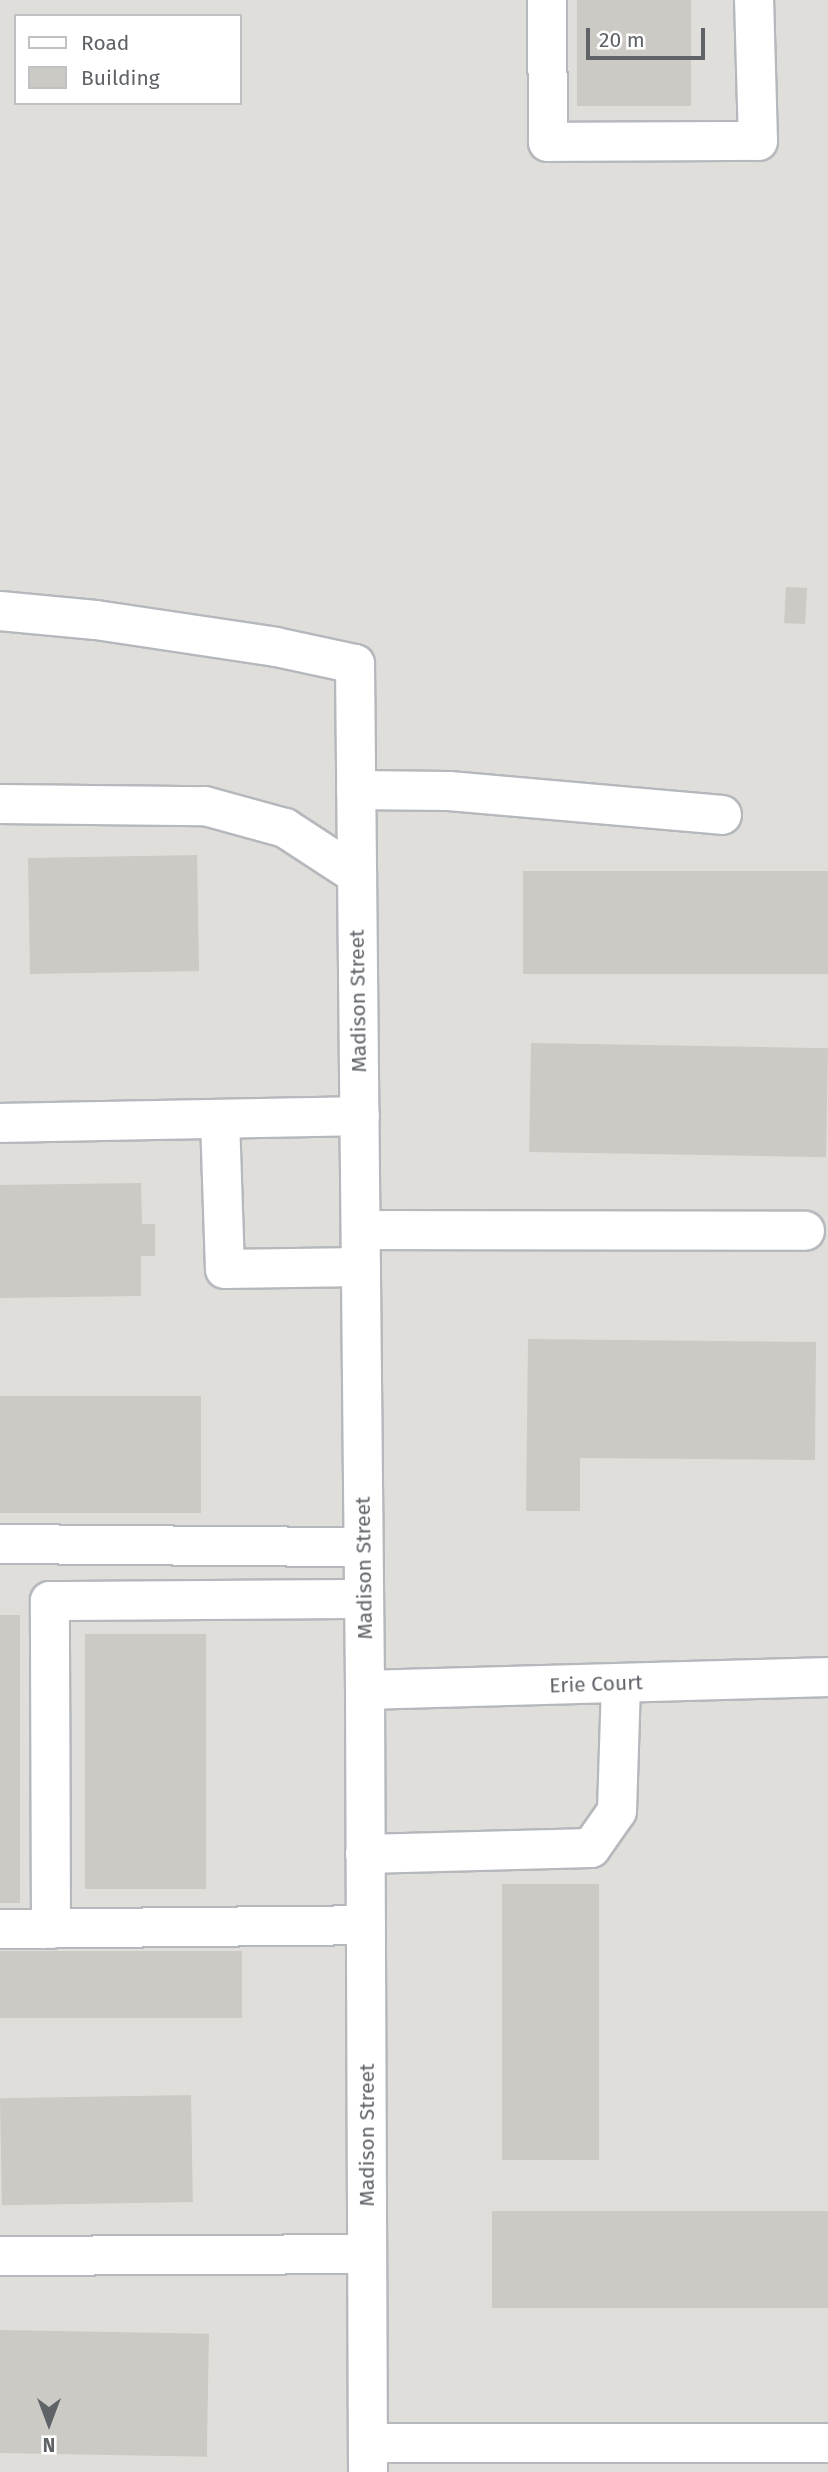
<!DOCTYPE html>
<style>
body{margin:0}
#map{position:relative;width:828px;height:2472px;overflow:hidden;background:#f1efe8;font-family:"Fira Sans",sans-serif}
div>[style]{position:absolute}
[style*='--x']{left:calc(var(--x)*1px);top:calc(var(--y)*1px);width:calc(var(--w)*1px);rotate:calc(var(--a)*1deg)}
.industrial>*{inset:0;background:#e0deda}
.building>*{inset:0;background:#cccac5;transform-origin:0 0}
.roads{filter:drop-shadow(2px 0 #b5b8bc) drop-shadow(-2px 0 #b5b8bc) drop-shadow(0 2px #b5b8bc) drop-shadow(0 -2px #b5b8bc)}
.minor>*{height:38px;margin:-19px;padding:0 19px;transform-origin:19px;border-radius:19px;background:#fff}
span{translate:-50% -50%;white-space:nowrap;text-align:center;line-height:1.15;-webkit-text-stroke:5px #fff;paint-order:stroke}
.street-label{font-size:21px;color:#5f6368}
.legend{position:absolute;left:14px;top:14px;width:228px;height:91px;box-sizing:border-box;background:#fff;border:2px solid #bfc1c3;margin:0;padding:9px 12px;list-style:none;font-size:21px;color:#5f6368}
.legend li{display:flex;align-items:center;gap:14px;height:35px}
.legend b{width:35px;border:2px solid #bfc1c3}
.north{position:absolute;left:14px;top:2388px;width:70px;height:70px;-webkit-text-stroke:5px #fff;paint-order:stroke;rotate:180deg;font-size:19px;font-weight:700;line-height:28px;text-align:center;color:#5f6368}
.north::after{content:'';display:block;margin:auto;width:24px;height:32px;background:#5f6368;clip-path:polygon(50% 0,100% 100%,50% 72%,0 100%)}
.scale{position:absolute;left:586px;top:28px;width:119px;height:32px;box-sizing:border-box;border:4px solid #5f6368;border-top:0;padding-left:9px;font-size:21px;line-height:24px;white-space:nowrap;color:#5f6368;-webkit-text-stroke:5px #fff;paint-order:stroke}
</style>
<div id="map">
<div class="industrial">
<i style="clip-path:polygon(evenodd,0 0,828px 0,828px 2472px,0 2472px,0 0,16px 16px,240px 16px,240px 103px,16px 103px,16px 16px)"></i>
</div>
<div class="building">
<i style="left:577px;top:0;width:114px;height:106px"></i>
<i style="left:786px;top:587px;width:21px;height:36px;rotate:3deg"></i>
<i style="left:197px;top:855px;width:116px;height:169px;rotate:89deg"></i>
<i style="left:523px;top:871px;width:305px;height:103px"></i>
<i style="left:531px;top:1043px;width:297px;height:109px;rotate:1deg"></i>
<i style="clip-path:polygon(141px 1183px,142px 1224px,155px 1224px,155px 1256px,141px 1256px,141px 1296px,0 1298px,0 1185px)"></i>
<i style="clip-path:polygon(528px 1339px,816px 1342px,815px 1460px,580px 1458px,580px 1511px,526px 1511px)"></i>
<i style="left:0;top:1396px;width:201px;height:117px"></i>
<i style="left:0;top:1615px;width:20px;height:288px"></i>
<i style="left:206px;top:1634px;width:255px;height:121px;rotate:90deg"></i>
<i style="left:599px;top:1884px;width:276px;height:97px;rotate:90deg"></i>
<i style="left:0;top:1951px;width:242px;height:67px"></i>
<i style="left:191px;top:2095px;width:107px;height:191px;rotate:89deg"></i>
<i style="left:492px;top:2211px;width:336px;height:97px"></i>
<i style="left:0;top:2330px;width:209px;height:123px;rotate:1deg"></i>
</div>
<div class="roads">
<div class="minor">
<i style="--x:547;--y:0;--w:142;--a:89.6"></i>
<i style="--x:548;--y:142;--w:210;--a:-0.3"></i>
<i style="--x:758;--y:141;--w:141;--a:-91.6"></i>
<i style="--x:0;--y:611;--w:96;--a:5.4"></i>
<i style="--x:96;--y:620;--w:182;--a:8.5"></i>
<i style="--x:276;--y:647;--w:81;--a:12.1"></i>
<i style="--x:355;--y:664;--w:1026;--a:89.44"></i>
<i style="--x:365;--y:1690;--w:782;--a:89.78"></i>
<i style="--x:356;--y:790;--w:93;--a:0.6"></i>
<i style="--x:449;--y:791;--w:274;--a:5"></i>
<i style="--x:0;--y:804;--w:205;--a:0.6"></i>
<i style="--x:205;--y:806;--w:83;--a:15.4"></i>
<i style="--x:285;--y:828;--w:86;--a:33.1"></i>
<i style="--x:220;--y:1119;--w:150;--a:88.1"></i>
<i style="--x:225;--y:1269;--w:136;--a:-0.8"></i>
<i style="--x:0;--y:1123;--w:360;--a:-1.1"></i>
<i style="--x:361;--y:1230;--w:444;--a:0.1"></i>
<i style="--x:0;--y:1544;--w:363;--a:0.5"></i>
<i style="--x:365;--y:1690;--w:463;--a:-1.6"></i>
<i style="--x:365;--y:1854;--w:226;--a:-1.5"></i>
<i style="--x:591;--y:1848;--w:45;--a:-54.9"></i>
<i style="--x:617;--y:1811;--w:128;--a:-88.2"></i>
<i style="--x:0;--y:1929;--w:366;--a:-0.6"></i>
<i style="--x:51;--y:1929;--w:328;--a:-90.2"></i>
<i style="--x:50;--y:1601;--w:314;--a:-0.4"></i>
<i style="--x:0;--y:2256;--w:367;--a:-0.3"></i>
<i style="--x:368;--y:2443;--w:460;--a:0"></i>
</div>
</div>
<div class="street-label">
<span style="left:358px;top:1001px;rotate:-91deg">Madison Street</span>
<span style="left:364px;top:1568px;rotate:-91deg">Madison Street</span>
<span style="left:596px;top:1684px;rotate:-2deg">Erie Court</span>
<span style="left:367px;top:2135px;rotate:-90deg">Madison Street</span>
</div>
<ul class="legend">
<li><b style="height:9px;background:#fff"></b>Road</li>
<li><b style="height:19px;background:#cccac5"></b>Building</li>
</ul>
<div class="north">N</div>
<div class="scale">20 m</div>
</div>
